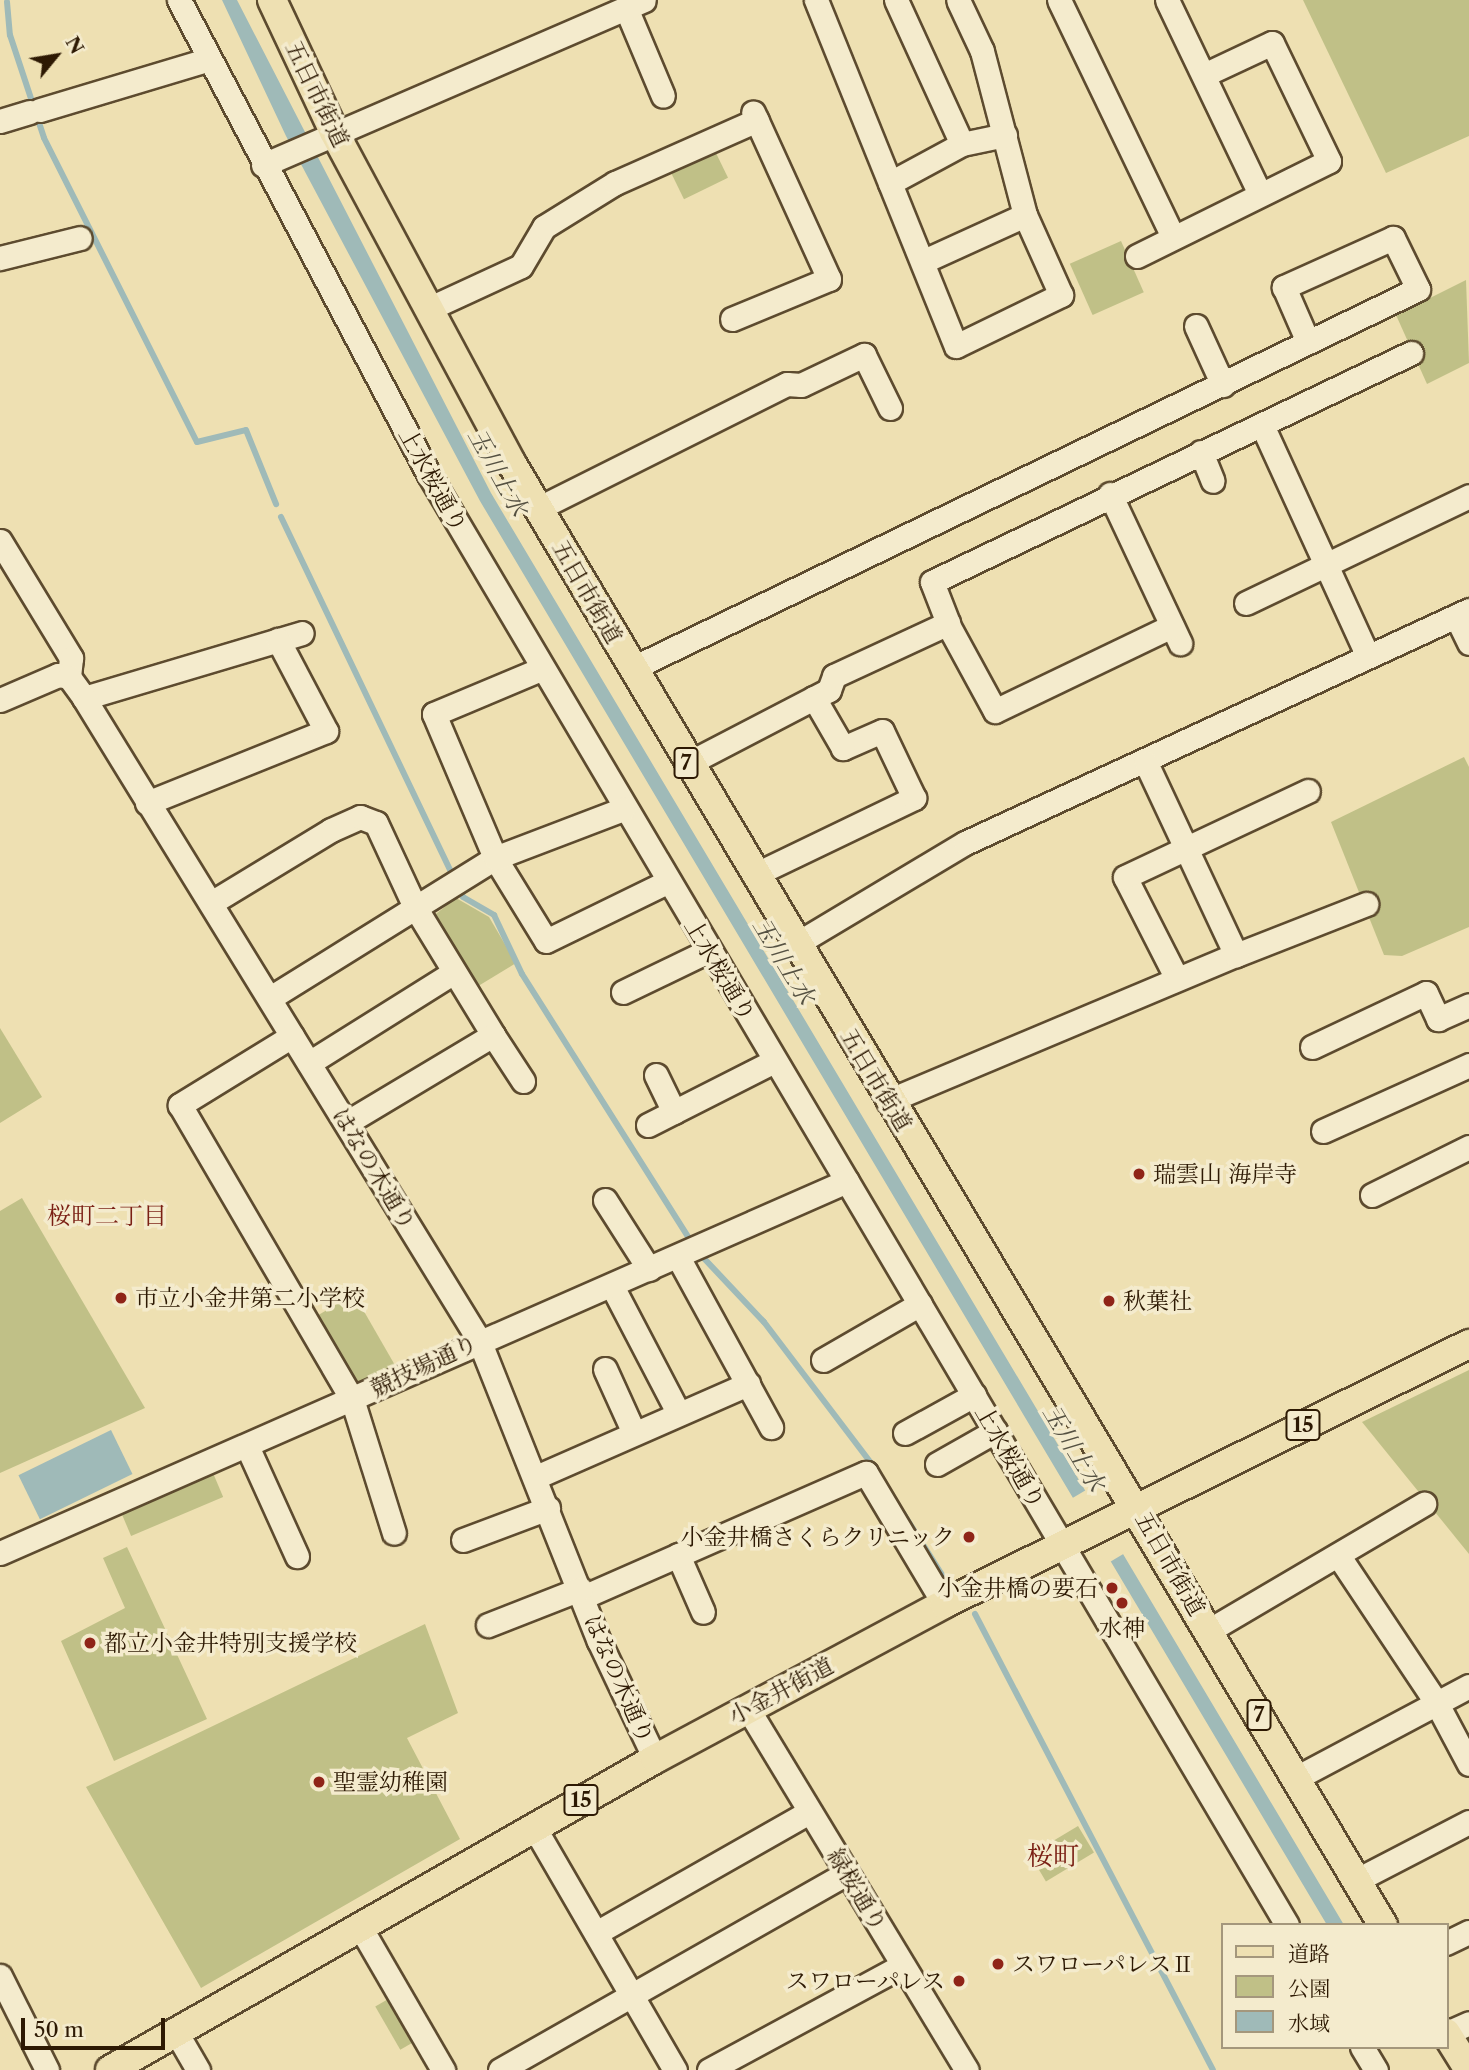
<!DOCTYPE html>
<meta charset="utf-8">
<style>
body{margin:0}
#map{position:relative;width:1469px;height:2070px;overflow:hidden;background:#eee0b2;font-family:"Libre Caslon Text","Noto Serif JP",serif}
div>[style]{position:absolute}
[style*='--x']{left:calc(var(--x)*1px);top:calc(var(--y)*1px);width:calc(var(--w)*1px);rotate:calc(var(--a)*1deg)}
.green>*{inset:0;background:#c0c087;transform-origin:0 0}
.water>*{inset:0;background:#9fbab8;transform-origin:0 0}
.pier>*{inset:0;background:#eee0b2;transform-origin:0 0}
.stream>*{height:6px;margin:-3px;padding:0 3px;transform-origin:3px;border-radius:3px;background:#9fbab8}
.roads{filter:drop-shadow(2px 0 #5d4b2f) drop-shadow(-2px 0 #5d4b2f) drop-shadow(0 2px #5d4b2f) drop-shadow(0 -2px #5d4b2f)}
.minor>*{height:23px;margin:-11.5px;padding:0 11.5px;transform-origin:11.5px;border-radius:11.5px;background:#f4ebcd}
.major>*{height:28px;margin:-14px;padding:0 14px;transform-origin:14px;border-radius:14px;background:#eee0b2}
.dots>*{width:19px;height:19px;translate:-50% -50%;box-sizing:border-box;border:4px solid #f4ebcd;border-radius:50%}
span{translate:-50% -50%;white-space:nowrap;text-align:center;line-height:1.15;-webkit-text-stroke:7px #f4ebcd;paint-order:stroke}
.shield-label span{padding:2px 5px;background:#f4ebcd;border:2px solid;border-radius:5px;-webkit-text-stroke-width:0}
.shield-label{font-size:21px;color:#2d1903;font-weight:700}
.street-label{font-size:23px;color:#2d1903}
.poi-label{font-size:23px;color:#2d1903}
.left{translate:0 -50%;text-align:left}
.right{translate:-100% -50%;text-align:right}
.water-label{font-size:24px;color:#555142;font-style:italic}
.neighbourhood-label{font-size:24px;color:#7a1f14}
.quarter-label{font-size:26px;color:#7a1f14}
.legend{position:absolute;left:1221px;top:1923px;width:228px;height:126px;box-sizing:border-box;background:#f4ebcd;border:2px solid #a4977c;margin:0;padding:9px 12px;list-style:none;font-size:21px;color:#2d1903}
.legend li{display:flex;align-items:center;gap:14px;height:35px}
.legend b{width:35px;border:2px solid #a4977c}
.north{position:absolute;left:21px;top:21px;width:70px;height:70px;-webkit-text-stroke:5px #f4ebcd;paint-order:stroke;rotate:60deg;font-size:19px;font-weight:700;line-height:28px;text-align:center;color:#2d1903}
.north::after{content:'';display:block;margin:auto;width:24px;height:32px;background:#2d1903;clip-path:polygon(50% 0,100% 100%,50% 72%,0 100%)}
.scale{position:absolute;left:21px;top:2018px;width:144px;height:32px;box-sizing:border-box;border:4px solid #2d1903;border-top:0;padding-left:9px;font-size:21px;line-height:24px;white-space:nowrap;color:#2d1903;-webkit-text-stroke:5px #f4ebcd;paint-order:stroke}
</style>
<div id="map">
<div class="green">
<i style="clip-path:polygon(1303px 0,1469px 0,1469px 136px,1386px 173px)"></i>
<i style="left:714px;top:149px;width:32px;height:49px;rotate:64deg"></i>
<i style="left:1121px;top:241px;width:56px;height:56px;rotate:66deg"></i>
<i style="clip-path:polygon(1466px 280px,1469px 363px,1427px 384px,1396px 315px)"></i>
<i style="clip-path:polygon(1464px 757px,1469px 767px,1469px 927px,1402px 956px,1384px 955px,1331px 822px)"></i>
<i style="clip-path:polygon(456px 898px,489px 917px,516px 963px,475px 988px,432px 917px)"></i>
<i style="clip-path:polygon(0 1028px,42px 1097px,0 1123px)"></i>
<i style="clip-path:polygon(22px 1198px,145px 1408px,0 1473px,0 1211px)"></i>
<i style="clip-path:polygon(354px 1294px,396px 1367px,362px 1385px,352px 1382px,315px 1317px)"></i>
<i style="clip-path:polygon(1469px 1370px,1469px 1554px,1362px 1422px)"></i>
<i style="left:213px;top:1473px;width:26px;height:100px;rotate:67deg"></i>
<i style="clip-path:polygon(127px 1547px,207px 1719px,114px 1761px,61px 1641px,125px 1608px,103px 1558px)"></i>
<i style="clip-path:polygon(425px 1624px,458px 1713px,407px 1738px,460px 1839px,201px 1988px,86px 1787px)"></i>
<i style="left:1078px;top:1826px;width:31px;height:56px;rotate:59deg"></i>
<i style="left:390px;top:1998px;width:50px;height:17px;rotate:60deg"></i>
</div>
<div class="water">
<i style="clip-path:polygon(222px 0,237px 0,491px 493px,1344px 1925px,1327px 1925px,480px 501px,286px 136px)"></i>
<i style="left:111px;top:1430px;width:49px;height:103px;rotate:64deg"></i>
</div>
<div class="pier">
<i style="left:1086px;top:1490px;width:74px;height:21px;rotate:59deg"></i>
</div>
<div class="stream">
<i style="--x:7;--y:2;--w:33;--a:85"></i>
<i style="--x:10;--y:35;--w:108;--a:71.7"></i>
<i style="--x:44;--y:138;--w:340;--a:63.3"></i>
<i style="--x:197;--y:442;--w:50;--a:-13.8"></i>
<i style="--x:246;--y:430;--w:80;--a:67.9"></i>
<i style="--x:281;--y:517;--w:421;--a:64.4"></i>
<i style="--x:463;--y:897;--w:36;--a:30"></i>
<i style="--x:494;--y:915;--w:65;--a:64.6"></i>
<i style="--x:522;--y:974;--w:318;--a:57.7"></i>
<i style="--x:698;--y:1252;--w:96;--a:46.7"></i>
<i style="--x:764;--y:1322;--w:187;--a:52.8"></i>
<i style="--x:903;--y:1513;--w:77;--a:57.8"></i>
<i style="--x:975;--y:1614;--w:514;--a:62.44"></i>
</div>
<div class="roads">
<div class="minor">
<i style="--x:179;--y:0;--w:535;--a:62.24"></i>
<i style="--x:428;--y:473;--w:1687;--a:59.39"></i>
<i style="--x:816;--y:0;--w:373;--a:68"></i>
<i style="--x:956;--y:346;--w:117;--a:-25.9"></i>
<i style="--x:1061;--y:295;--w:88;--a:-114.2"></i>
<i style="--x:1025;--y:215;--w:170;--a:-104.7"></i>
<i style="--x:982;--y:51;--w:56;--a:-115.2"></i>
<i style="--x:896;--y:0;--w:158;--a:65.4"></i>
<i style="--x:1059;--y:0;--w:263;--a:64.3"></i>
<i style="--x:1167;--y:0;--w:215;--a:64.4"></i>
<i style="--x:626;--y:8;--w:95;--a:67.2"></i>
<i style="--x:40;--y:110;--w:174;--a:-16.7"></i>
<i style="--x:0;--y:121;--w:31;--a:-17"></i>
<i style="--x:263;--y:165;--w:415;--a:-23.4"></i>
<i style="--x:890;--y:183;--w:82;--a:-28.4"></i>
<i style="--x:962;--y:144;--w:44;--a:-11.8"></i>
<i style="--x:1137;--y:256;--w:214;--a:-26.3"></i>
<i style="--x:1329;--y:161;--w:131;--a:-115.8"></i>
<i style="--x:1272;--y:43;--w:75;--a:154.8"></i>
<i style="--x:0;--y:258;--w:82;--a:-14"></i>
<i style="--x:924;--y:261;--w:111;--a:-24.5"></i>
<i style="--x:428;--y:309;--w:102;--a:-24.8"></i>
<i style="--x:521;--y:266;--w:45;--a:-59.5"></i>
<i style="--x:544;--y:227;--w:84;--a:-31.8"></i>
<i style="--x:615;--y:183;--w:155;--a:-23.9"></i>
<i style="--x:732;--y:319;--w:105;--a:-22.4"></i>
<i style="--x:829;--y:279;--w:183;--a:-114.5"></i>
<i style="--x:1196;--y:326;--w:65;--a:65.4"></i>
<i style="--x:1262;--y:425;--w:254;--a:65.4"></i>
<i style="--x:1201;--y:452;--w:31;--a:68"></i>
<i style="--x:1110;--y:494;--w:165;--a:64.8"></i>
<i style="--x:539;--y:508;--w:277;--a:-26.6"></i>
<i style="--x:787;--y:384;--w:14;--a:4"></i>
<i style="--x:801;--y:385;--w:70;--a:-25.5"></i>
<i style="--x:864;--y:355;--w:59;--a:63.9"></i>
<i style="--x:0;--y:541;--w:137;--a:58.7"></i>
<i style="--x:71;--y:658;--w:19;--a:96"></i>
<i style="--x:1246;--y:603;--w:247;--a:-25.6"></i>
<i style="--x:1456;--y:616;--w:30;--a:64"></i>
<i style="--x:947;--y:623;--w:100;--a:61.4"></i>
<i style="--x:995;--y:711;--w:196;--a:-25.7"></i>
<i style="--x:541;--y:669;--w:116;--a:157.2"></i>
<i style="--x:434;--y:714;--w:156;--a:67"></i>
<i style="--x:495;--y:858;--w:97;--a:58.4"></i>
<i style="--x:546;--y:941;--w:135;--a:-26"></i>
<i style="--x:631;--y:669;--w:874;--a:-25.77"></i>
<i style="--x:1418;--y:289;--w:57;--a:-116.1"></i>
<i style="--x:1393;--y:238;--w:120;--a:155.8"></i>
<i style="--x:1284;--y:287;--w:60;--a:66.4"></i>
<i style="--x:84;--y:698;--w:227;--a:-16.6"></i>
<i style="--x:0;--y:700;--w:63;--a:-23.3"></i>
<i style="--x:58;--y:675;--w:11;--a:10"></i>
<i style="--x:69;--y:677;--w:26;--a:54"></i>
<i style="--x:84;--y:698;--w:754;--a:58.4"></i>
<i style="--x:479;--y:1340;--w:324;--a:68.3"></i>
<i style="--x:599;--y:1641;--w:131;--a:64.6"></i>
<i style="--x:687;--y:764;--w:160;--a:-27.5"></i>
<i style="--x:829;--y:690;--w:15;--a:-70"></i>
<i style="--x:834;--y:676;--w:126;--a:-24.9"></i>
<i style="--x:948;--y:623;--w:44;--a:-111.3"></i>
<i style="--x:932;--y:582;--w:531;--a:-25.55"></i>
<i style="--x:147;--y:803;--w:193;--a:-21.9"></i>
<i style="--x:326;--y:731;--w:103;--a:-117.8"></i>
<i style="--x:754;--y:875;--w:178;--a:-25.7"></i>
<i style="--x:914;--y:798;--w:74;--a:-115.5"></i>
<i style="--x:882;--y:731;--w:43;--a:156.4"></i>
<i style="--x:843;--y:748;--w:58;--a:-120.1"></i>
<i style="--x:211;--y:903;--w:140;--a:-31.3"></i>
<i style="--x:331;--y:830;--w:32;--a:-24"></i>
<i style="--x:360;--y:817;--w:17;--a:21"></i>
<i style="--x:376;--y:823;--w:93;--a:65.1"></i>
<i style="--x:415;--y:907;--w:150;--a:58.6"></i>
<i style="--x:493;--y:1035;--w:171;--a:149.1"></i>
<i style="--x:796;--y:944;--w:197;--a:-30.9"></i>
<i style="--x:965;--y:843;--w:555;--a:-24.81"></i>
<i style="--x:1236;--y:955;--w:140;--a:-21.4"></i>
<i style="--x:1176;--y:977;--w:112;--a:-117"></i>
<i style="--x:1125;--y:877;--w:202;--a:-25.2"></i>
<i style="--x:623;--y:992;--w:94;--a:-25.8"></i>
<i style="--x:270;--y:998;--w:265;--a:-31.9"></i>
<i style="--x:495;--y:858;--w:137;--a:-20.9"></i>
<i style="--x:493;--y:1035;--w:55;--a:56.9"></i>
<i style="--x:292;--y:1036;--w:132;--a:148.4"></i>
<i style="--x:180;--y:1105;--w:341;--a:59.7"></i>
<i style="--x:352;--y:1399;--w:140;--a:72.6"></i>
<i style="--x:1312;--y:1047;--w:126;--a:-25.3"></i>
<i style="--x:1426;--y:993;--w:29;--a:65"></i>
<i style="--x:1438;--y:1019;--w:34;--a:-24"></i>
<i style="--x:309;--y:1063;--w:171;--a:-32.1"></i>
<i style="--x:656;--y:1075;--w:41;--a:64.1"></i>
<i style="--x:888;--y:1101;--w:377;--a:-22.8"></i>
<i style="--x:1236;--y:955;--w:212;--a:-115.1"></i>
<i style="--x:648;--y:1125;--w:141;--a:-26.9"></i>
<i style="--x:1323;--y:1131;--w:160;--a:-24.3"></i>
<i style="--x:1372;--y:1195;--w:108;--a:-26.3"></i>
<i style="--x:605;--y:1200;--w:82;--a:57.5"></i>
<i style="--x:678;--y:1257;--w:194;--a:61.3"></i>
<i style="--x:612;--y:1286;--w:144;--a:62.4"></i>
<i style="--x:823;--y:1360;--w:112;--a:-30"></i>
<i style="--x:605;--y:1369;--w:70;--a:65.6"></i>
<i style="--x:905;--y:1433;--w:79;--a:-28.8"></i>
<i style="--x:247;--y:1446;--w:121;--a:65.6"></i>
<i style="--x:937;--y:1464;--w:67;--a:-29.6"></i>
<i style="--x:536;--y:1477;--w:232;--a:-23.7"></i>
<i style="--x:463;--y:1540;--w:91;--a:-20.6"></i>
<i style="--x:0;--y:1553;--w:925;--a:-23.71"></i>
<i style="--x:678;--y:1555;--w:62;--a:66.3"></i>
<i style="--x:1338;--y:1555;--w:177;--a:56.3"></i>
<i style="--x:1436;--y:1702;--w:70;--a:62"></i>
<i style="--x:583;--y:1597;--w:309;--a:-23.7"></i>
<i style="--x:866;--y:1473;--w:152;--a:59.2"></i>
<i style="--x:488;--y:1625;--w:99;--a:-21.4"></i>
<i style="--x:1208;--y:1631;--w:251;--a:-30.5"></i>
<i style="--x:748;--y:1709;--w:422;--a:58.8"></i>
<i style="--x:1296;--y:1778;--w:196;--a:-28"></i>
<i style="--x:534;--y:1827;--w:281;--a:59.9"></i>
<i style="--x:1357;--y:1880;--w:126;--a:-27.4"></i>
<i style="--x:359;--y:1925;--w:168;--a:59.9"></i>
<i style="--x:596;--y:1933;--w:245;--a:-29.6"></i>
<i style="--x:1446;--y:1943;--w:25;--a:-26"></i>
<i style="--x:0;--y:1976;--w:105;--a:63.4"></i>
<i style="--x:176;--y:2032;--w:44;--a:59.9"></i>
<i style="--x:1447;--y:2033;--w:24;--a:-24"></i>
<i style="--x:1362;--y:2047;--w:27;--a:59"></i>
<i style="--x:500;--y:2070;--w:399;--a:-29.6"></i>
<i style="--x:709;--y:2070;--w:218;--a:-28.4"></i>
</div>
<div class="major">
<i style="--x:272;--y:0;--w:146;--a:64.8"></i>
<i style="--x:334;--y:132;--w:377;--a:61.8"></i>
<i style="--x:512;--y:464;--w:1701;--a:59.2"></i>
<i style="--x:1446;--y:2033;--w:44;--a:58.1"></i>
<i style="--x:110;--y:2070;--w:627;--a:-29.71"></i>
<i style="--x:655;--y:1759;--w:328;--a:-28.2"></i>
<i style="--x:944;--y:1604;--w:586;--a:-26.35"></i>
</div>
</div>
<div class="dots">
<i style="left:1139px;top:1174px;background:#8f2418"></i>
<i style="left:121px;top:1298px;background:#8f2418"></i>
<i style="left:1109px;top:1301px;background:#8f2418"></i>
<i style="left:969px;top:1537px;background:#8f2418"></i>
<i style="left:1112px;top:1588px;background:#8f2418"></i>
<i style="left:1122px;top:1603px;background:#8f2418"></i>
<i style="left:90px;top:1643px;background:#8f2418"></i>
<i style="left:319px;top:1782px;background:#8f2418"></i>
<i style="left:998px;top:1964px;background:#8f2418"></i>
<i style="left:959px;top:1981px;background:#8f2418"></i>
</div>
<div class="shield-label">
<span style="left:686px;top:763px">7</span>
<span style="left:1303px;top:1425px">15</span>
<span style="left:1259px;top:1715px">7</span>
<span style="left:581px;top:1800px">15</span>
</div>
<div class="street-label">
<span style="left:317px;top:94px;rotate:64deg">五日市街道</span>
<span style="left:433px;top:480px;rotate:61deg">上水桜通り</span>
<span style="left:587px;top:592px;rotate:60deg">五日市街道</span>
<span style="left:720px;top:970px;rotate:59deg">上水桜通り</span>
<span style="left:876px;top:1080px;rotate:59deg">五日市街道</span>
<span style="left:374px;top:1169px;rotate:59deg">はなの木通り</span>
<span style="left:424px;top:1366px;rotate:-25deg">競技場通り</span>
<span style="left:1010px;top:1457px;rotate:60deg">上水桜通り</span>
<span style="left:1170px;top:1564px;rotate:60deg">五日市街道</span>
<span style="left:619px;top:1679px;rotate:66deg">はなの木通り</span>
<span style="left:781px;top:1691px;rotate:-28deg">小金井街道</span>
<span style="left:857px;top:1890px;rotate:59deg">緑桜通り</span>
</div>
<div class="poi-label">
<span class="left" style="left:1153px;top:1174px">瑞雲山 海岸寺</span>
<span class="left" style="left:135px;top:1298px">市立小金井第二小学校</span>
<span class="left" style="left:1123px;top:1301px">秋葉社</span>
<span class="right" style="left:955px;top:1537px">小金井橋さくらクリニック</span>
<span class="right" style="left:1098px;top:1588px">小金井橋の要石</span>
<span style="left:1122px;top:1628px">水神</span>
<span class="left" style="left:104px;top:1643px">都立小金井特別支援学校</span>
<span class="left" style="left:333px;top:1782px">聖霊幼稚園</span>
<span class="left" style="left:1012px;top:1964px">スワローパレスⅡ</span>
<span class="right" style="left:945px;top:1981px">スワローパレス</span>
</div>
<div class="water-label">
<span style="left:498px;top:472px;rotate:61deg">玉川上水</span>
<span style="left:784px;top:961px;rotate:59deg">玉川上水</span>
<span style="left:1074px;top:1448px;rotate:59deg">玉川上水</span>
</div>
<div class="neighbourhood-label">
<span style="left:107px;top:1216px">桜町二丁目</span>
</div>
<div class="quarter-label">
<span style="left:1053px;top:1857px">桜町</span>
</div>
<ul class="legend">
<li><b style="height:9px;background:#eee0b2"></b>道路</li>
<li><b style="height:19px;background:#c0c087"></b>公園</li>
<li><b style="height:19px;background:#9fbab8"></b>水域</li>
</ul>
<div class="north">N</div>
<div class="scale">50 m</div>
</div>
